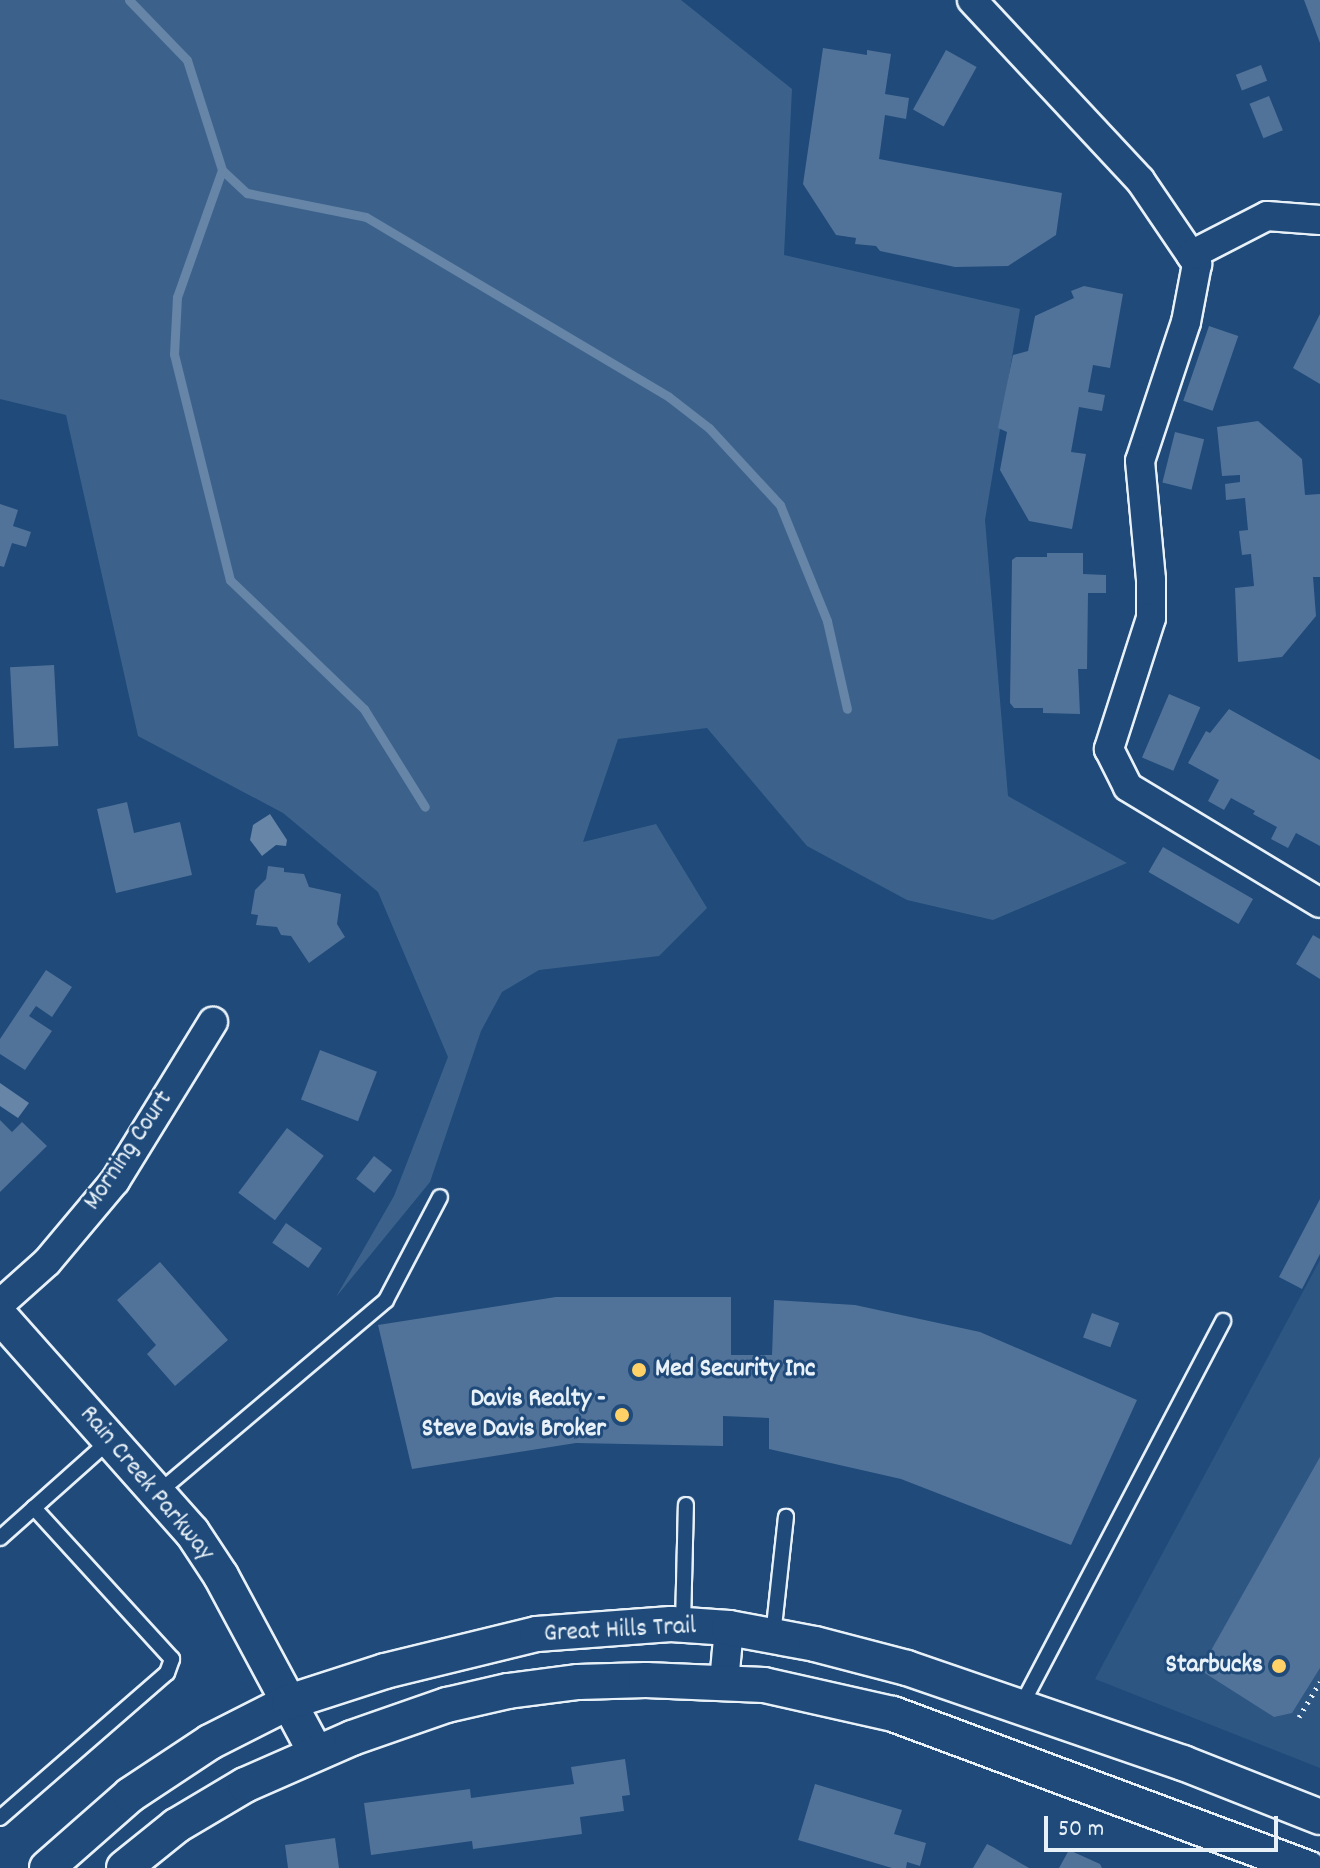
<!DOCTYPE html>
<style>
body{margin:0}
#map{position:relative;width:1320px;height:1868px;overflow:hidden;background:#1f4a7a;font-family:Dekko,sans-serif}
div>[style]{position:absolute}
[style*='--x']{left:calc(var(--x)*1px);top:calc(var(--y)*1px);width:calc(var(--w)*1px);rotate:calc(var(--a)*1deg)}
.built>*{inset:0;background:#2e5683}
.green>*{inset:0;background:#3c628c}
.water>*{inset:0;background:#6685a7}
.stream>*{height:9px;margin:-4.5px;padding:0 4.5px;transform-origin:4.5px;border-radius:4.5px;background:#6685a7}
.building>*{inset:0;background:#517399;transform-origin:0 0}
.path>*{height:5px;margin-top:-2.5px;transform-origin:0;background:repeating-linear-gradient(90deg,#e8f1f8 0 2px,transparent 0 8px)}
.roads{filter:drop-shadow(2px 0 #e8f1f8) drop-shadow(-2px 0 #e8f1f8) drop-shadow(0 2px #e8f1f8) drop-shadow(0 -2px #e8f1f8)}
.service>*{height:14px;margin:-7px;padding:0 7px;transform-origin:7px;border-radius:7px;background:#1f4a7a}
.minor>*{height:28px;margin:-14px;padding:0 14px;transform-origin:14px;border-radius:14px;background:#1f4a7a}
.tertiary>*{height:34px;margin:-17px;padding:0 17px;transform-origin:17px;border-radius:17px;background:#1f4a7a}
.dots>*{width:22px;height:22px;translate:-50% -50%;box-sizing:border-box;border:4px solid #1f4a7a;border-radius:50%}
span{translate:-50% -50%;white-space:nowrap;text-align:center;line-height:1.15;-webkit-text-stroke:6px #1f4a7a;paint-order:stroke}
.street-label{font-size:26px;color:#e8f1f8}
.poi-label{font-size:26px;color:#e8f1f8;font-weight:700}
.left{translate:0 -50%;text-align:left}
.right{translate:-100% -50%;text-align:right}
.scale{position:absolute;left:1044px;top:1816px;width:234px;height:36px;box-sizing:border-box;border:4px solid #e8f1f8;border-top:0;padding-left:10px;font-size:24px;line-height:28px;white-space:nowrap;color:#e8f1f8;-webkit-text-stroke:6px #1f4a7a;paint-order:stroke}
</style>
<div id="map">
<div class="built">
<i style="clip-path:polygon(1320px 1260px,1320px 1768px,1095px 1679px)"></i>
</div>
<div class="green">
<i style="clip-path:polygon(0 0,681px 0,792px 89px,784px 255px,1020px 309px,985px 520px,1008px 796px,1127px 863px,993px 920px,907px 900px,807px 846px,707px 728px,618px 739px,583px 842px,656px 824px,707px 908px,659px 956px,539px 970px,502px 992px,481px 1031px,430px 1182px,336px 1297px,394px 1196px,448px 1057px,378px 892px,283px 813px,138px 736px,66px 415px,0 399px)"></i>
</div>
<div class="water">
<i style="clip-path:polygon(270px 814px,287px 840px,286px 846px,276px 845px,262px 856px,250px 840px,253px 825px)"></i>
<i style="clip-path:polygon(0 1083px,29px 1103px,18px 1118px,0 1106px)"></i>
</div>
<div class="stream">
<i style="--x:129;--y:0;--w:83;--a:46"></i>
<i style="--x:187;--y:60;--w:115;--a:72.3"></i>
<i style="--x:222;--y:170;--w:34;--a:43"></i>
<i style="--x:247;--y:193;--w:121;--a:11.4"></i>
<i style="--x:366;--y:217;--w:352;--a:30.7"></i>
<i style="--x:669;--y:397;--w:51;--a:37.8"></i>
<i style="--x:709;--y:428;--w:105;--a:47.3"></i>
<i style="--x:780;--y:505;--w:125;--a:67.9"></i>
<i style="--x:827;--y:621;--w:90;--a:77.2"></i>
<i style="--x:222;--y:170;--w:135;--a:109.5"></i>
<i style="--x:177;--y:297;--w:57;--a:93"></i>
<i style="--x:174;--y:354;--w:233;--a:76.1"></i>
<i style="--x:230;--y:580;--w:186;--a:43.9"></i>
<i style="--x:364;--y:709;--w:115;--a:58.1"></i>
</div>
<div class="building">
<i style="clip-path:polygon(1304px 0,1320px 0,1320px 43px)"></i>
<i style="clip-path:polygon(823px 48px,867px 55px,867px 50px,891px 54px,885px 94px,909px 98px,906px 119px,885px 115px,879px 159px,1062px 193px,1056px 235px,1008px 266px,955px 267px,880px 251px,876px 246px,855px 244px,856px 238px,836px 235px,803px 184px)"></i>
<i style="left:946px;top:50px;width:35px;height:68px;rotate:29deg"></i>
<i style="left:1261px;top:65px;width:17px;height:27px;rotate:69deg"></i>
<i style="left:1269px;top:96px;width:37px;height:21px;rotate:68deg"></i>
<i style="clip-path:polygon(1084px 286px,1123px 294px,1110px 368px,1093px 365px,1088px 392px,1105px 395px,1102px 411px,1079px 407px,1071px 452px,1086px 454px,1072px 529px,1029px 521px,1000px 470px,1007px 432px,998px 428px,1013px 355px,1028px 351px,1035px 316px,1074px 298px,1071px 291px)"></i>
<i style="clip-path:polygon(1320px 314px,1320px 384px,1293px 368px)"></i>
<i style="left:1209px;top:326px;width:31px;height:79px;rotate:19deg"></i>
<i style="clip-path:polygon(1258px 421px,1302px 459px,1305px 495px,1320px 494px,1320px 577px,1313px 577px,1316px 616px,1282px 657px,1238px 662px,1235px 588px,1254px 586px,1251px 554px,1242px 555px,1239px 531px,1248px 530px,1245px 498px,1226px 500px,1225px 484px,1240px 482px,1240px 475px,1222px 476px,1217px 427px)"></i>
<i style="left:1175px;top:432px;width:30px;height:52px;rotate:14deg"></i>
<i style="clip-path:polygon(0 504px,18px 510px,13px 526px,31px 532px,26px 547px,12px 543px,4px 567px,0 566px)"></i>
<i style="clip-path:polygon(1047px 553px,1083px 553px,1083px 574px,1106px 575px,1106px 593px,1088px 593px,1087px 669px,1078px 669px,1080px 714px,1043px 713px,1043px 708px,1014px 708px,1010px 703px,1012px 560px,1016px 557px,1047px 557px)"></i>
<i style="left:54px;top:665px;width:81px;height:44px;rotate:87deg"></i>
<i style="left:1169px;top:694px;width:34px;height:69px;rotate:23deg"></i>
<i style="clip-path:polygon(1229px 709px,1320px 760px,1320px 846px,1296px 833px,1288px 848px,1271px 839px,1277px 827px,1253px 814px,1255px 811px,1231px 798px,1224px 810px,1208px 801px,1219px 780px,1188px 763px,1206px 731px,1210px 733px)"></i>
<i style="clip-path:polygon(127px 802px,134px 833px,180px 822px,192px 875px,116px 893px,97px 809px)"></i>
<i style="left:1163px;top:847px;width:104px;height:29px;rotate:30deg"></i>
<i style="clip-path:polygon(268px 866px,284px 868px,284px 872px,304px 874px,309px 887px,341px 894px,337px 924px,345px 937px,309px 963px,291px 936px,281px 935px,277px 927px,256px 925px,258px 915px,251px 914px,255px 890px,266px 879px)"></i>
<i style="clip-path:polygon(1313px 935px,1320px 939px,1320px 979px,1296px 964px)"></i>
<i style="clip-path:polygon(46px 970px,72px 987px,52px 1017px,36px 1006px,29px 1016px,52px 1031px,25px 1070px,0 1054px,0 1039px)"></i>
<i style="left:320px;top:1050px;width:61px;height:53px;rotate:21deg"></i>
<i style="clip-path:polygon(0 1120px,12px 1132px,22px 1122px,47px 1146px,0 1192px)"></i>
<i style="left:287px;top:1128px;width:46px;height:81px;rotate:37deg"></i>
<i style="left:374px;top:1156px;width:23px;height:29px;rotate:38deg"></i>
<i style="clip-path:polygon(1320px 1199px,1320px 1254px,1302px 1289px,1279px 1277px)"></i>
<i style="left:286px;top:1223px;width:44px;height:24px;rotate:35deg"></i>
<i style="clip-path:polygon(160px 1262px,228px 1340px,175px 1386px,147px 1354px,156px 1345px,117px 1300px)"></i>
<i style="clip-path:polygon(556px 1297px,731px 1297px,731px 1355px,772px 1355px,774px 1300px,855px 1305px,980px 1332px,1137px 1400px,1071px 1545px,901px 1479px,769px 1449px,769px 1418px,723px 1416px,723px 1446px,576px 1443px,412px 1469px,378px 1325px)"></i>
<i style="left:1092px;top:1313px;width:29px;height:26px;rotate:20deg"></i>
<i style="clip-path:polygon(1320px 1457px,1320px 1668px,1292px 1713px,1274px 1717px,1200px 1670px)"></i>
<i style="clip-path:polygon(625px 1759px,630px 1795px,622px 1796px,624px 1811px,580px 1817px,582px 1834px,473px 1849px,472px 1841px,371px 1855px,364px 1803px,470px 1789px,471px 1798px,574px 1784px,571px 1767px)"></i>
<i style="clip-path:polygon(815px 1784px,902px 1810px,894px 1834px,926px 1843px,920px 1866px,907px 1862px,906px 1868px,892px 1868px,798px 1840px)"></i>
<i style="clip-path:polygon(335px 1838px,339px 1868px,288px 1868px,285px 1845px)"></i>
<i style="clip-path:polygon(987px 1844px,993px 1847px,1029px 1868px,973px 1868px)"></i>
<i style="clip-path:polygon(1069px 1850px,1100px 1864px,1102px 1868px,1059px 1868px)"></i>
</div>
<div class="path">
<i style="--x:1299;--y:1717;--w:41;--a:-59"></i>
</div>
<div class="roads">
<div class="service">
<i style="--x:159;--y:1492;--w:297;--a:-40.2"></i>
<i style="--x:386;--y:1300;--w:116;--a:-62.3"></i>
<i style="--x:0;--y:1538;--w:149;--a:-41.7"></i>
<i style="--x:683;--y:1624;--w:119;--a:-88.6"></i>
<i style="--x:773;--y:1636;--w:120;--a:-83.8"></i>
<i style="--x:1021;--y:1706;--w:435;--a:-62.3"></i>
<i style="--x:0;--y:1818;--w:221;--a:-41"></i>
<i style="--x:167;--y:1673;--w:15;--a:-70"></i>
<i style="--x:172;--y:1659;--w:205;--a:-132.4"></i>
</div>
<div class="minor">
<i style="--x:972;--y:0;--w:246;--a:47"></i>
<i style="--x:1140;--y:180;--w:102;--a:55.8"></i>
<i style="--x:1197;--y:264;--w:59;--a:100.7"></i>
<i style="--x:1186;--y:322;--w:146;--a:108.3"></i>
<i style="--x:1140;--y:461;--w:120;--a:84.7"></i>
<i style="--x:1151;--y:580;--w:38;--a:90"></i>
<i style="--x:1151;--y:618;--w:138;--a:107.8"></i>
<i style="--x:1109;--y:749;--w:42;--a:63.4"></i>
<i style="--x:1128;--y:787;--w:224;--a:31.1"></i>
<i style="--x:1191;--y:255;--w:85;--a:-27.2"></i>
<i style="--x:1267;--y:216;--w:53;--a:4.3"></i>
<i style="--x:0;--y:1304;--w:63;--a:-41.8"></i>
<i style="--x:47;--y:1262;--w:106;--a:-50"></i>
<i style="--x:115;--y:1181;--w:187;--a:-58.4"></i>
<i style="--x:724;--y:1682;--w:54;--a:-84.7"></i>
</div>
<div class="tertiary">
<i style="--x:0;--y:1316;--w:289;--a:48.4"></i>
<i style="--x:192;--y:1532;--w:53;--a:56.6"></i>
<i style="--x:221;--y:1576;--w:201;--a:61.8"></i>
<i style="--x:47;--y:1868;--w:111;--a:-41.3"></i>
<i style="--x:130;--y:1795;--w:96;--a:-33.5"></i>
<i style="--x:210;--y:1742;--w:89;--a:-26.9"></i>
<i style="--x:289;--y:1702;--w:101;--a:-17.9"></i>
<i style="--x:385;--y:1671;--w:156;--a:-13.7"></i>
<i style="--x:537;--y:1634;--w:134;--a:-4.3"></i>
<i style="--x:671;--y:1624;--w:58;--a:3.9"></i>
<i style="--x:729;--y:1628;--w:87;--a:10.5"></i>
<i style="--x:815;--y:1644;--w:95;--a:14.6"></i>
<i style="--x:907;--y:1668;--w:292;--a:19"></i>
<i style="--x:1183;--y:1763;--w:147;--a:21.5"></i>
<i style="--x:124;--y:1868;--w:67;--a:-38.9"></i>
<i style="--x:176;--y:1826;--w:80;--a:-30.7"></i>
<i style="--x:245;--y:1785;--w:117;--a:-23.7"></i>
<i style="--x:352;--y:1738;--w:101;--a:-19.2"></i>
<i style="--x:447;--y:1705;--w:63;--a:-12.9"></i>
<i style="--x:508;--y:1691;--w:71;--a:-7.3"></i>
<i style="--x:578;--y:1682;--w:68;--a:-1.7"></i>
<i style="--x:646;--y:1680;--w:118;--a:2.4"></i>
<i style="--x:764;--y:1685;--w:132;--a:12.7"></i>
<i style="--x:893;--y:1714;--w:443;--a:20.4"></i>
</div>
</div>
<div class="dots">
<i style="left:639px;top:1370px;background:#ffd166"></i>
<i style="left:622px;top:1415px;background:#ffd166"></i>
<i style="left:1279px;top:1666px;background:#ffd166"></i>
</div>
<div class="street-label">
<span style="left:129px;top:1151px;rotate:-56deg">Morning Court</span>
<span style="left:146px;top:1484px;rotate:50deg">Rain Creek Parkway</span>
<span style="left:620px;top:1631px;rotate:-3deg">Great Hills Trail</span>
</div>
<div class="poi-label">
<span class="left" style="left:655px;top:1370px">Med Security Inc</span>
<span class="right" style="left:606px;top:1415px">Davis Realty -<br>Steve Davis Broker</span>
<span class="right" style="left:1263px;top:1666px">Starbucks</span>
</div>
<div class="scale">50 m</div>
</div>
